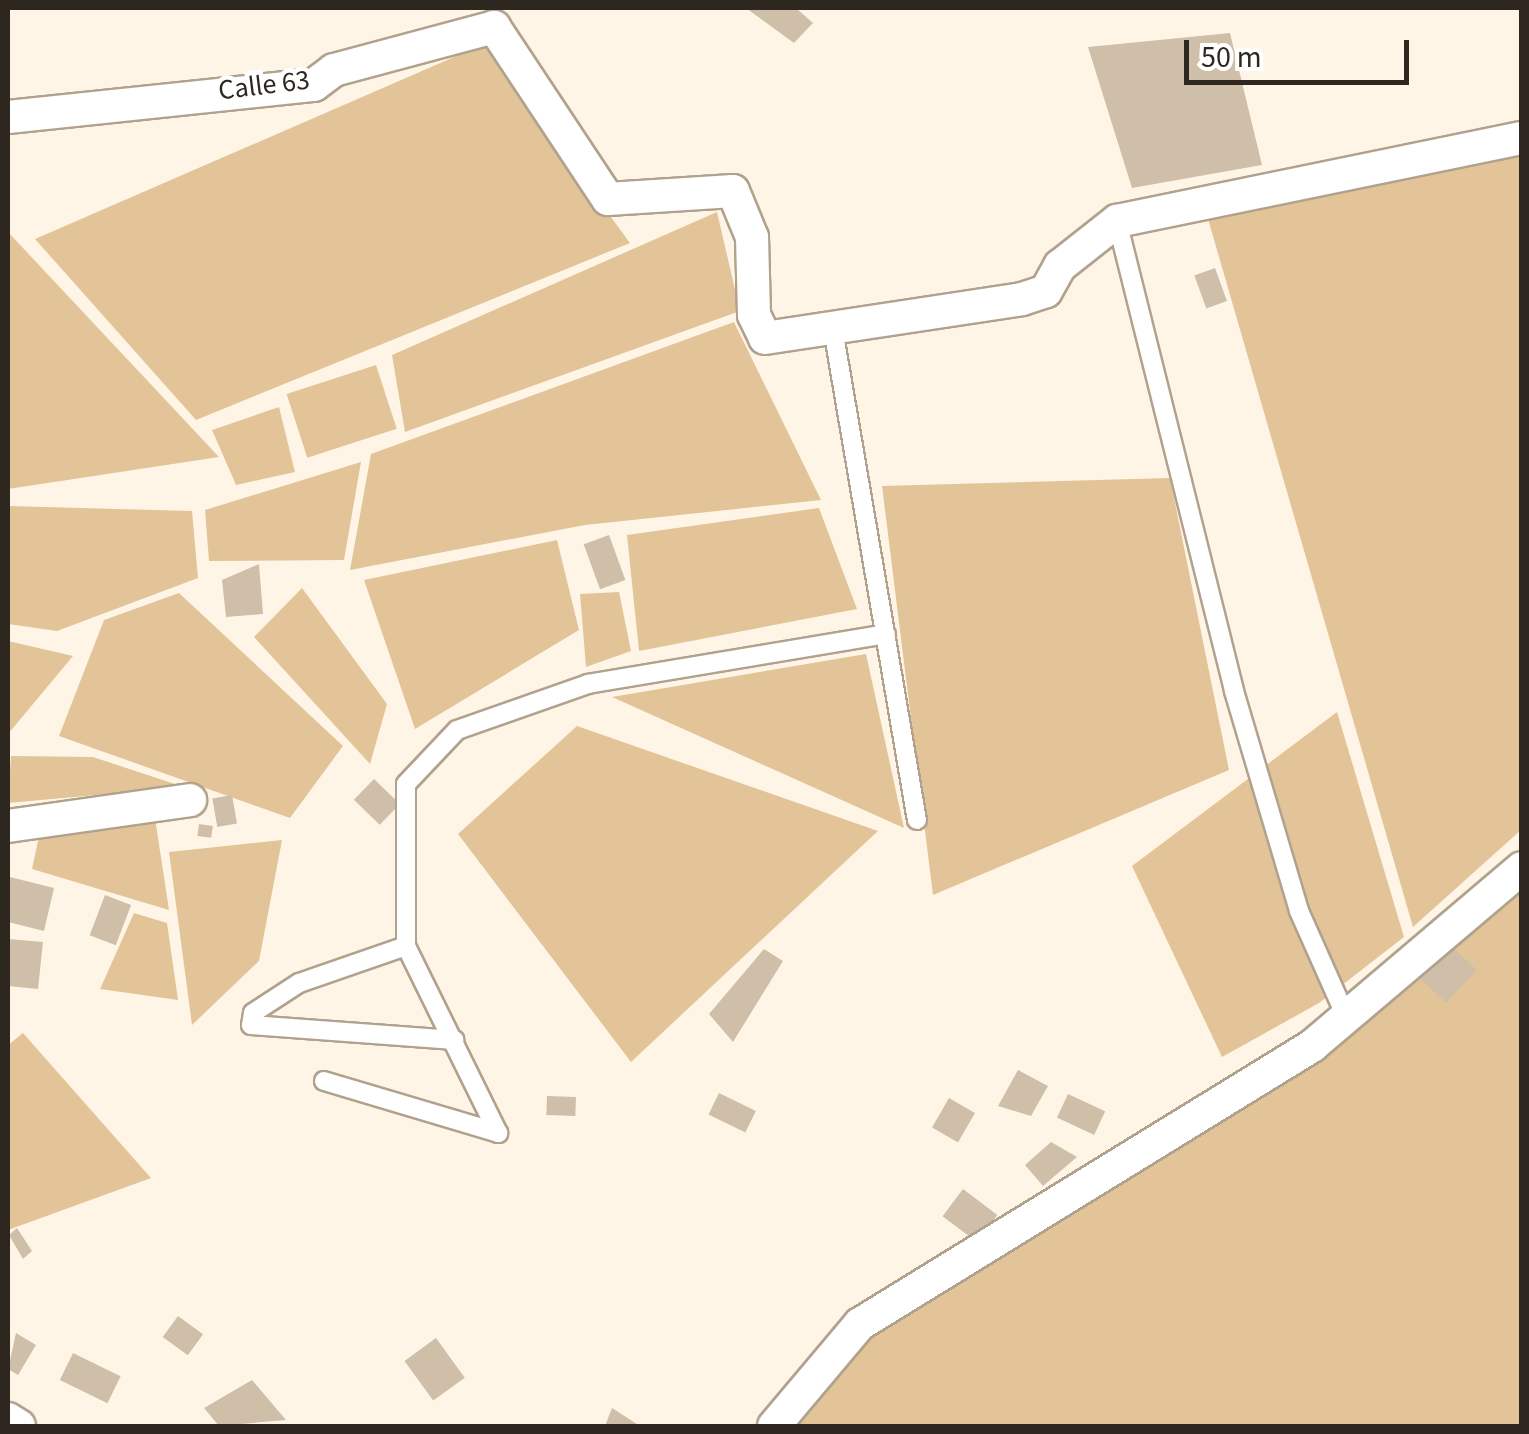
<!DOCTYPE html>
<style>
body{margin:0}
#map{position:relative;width:1529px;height:1434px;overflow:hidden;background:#fff5e7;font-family:"Source Sans 3",sans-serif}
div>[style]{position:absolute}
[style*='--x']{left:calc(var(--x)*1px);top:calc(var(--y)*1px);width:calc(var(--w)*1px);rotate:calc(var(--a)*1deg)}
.green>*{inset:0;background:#e2c498;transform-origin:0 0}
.building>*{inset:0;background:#cfbfa9;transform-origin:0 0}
.roads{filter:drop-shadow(2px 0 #b1a28d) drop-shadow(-2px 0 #b1a28d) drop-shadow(0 2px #b1a28d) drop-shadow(0 -2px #b1a28d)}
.service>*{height:18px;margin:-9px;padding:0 9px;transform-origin:9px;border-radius:9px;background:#fff}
.minor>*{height:32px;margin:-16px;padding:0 16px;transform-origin:16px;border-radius:16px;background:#fff}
span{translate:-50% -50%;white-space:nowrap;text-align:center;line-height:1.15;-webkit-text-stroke:9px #fff;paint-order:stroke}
.street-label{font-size:28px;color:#2d271f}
.frame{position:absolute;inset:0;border:10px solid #2d271f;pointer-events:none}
.scale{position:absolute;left:1184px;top:40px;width:225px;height:45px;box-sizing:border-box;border:5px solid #2d271f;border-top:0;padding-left:12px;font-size:30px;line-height:35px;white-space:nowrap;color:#2d271f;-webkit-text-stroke:8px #fff;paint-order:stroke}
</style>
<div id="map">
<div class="green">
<i style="clip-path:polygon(484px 44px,630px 243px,196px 420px,35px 239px)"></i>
<i style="clip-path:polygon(1521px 152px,1521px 830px,1413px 927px,1208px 219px)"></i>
<i style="clip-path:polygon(717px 212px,740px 311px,405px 432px,392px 355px)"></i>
<i style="clip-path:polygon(8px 232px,219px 457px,8px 489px)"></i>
<i style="clip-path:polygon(734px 322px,821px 500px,585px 525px,350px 570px,371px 454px)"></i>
<i style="left:376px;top:365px;width:67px;height:94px;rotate:72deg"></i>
<i style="clip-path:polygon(279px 407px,295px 472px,236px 485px,212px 430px)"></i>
<i style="clip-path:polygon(361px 462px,344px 560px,209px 561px,205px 510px)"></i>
<i style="clip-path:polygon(1170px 478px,1229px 770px,933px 895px,882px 486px)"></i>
<i style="clip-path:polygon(8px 506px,192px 511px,198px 578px,57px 631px,8px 624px)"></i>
<i style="clip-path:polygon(819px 508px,857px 609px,639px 651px,627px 535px)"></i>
<i style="clip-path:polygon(557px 540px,579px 630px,415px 729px,364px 580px)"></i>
<i style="clip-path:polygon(302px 588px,387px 704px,370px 764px,254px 637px)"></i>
<i style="clip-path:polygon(619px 592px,631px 651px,586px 667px,580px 594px)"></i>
<i style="clip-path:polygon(179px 593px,343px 746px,290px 818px,59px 736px,104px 620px)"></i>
<i style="clip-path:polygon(8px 641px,73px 656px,8px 734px)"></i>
<i style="clip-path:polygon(866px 654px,904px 828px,612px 697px)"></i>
<i style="clip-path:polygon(1337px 712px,1404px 937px,1319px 1003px,1222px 1057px,1132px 866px)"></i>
<i style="clip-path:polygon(577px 726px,878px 831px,631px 1062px,458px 834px)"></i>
<i style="clip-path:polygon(11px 756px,93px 757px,184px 787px,8px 803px)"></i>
<i style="clip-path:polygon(155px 818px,169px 910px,32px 869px,41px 827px)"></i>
<i style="clip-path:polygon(282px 840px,259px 961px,192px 1025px,169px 852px)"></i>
<i style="clip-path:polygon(1521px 868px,1521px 1426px,775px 1426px,823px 1360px,1312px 1046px)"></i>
<i style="clip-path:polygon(134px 913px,167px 923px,178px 1000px,100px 989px)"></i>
<i style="clip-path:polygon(23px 1033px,151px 1178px,8px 1230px,8px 1045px)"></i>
</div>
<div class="building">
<i style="clip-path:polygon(746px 8px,796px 8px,813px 23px,794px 43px)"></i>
<i style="clip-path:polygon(1230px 33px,1262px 165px,1132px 188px,1088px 47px)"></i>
<i style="left:1215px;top:268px;width:35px;height:22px;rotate:70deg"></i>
<i style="left:609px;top:535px;width:48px;height:27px;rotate:70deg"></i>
<i style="clip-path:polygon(259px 564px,263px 614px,226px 617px,222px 580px)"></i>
<i style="left:374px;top:779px;width:36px;height:29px;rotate:44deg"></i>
<i style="left:232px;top:795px;width:29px;height:20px;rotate:80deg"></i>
<i style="left:199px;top:824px;width:14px;height:12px;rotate:8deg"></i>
<i style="clip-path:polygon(10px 877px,54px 888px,44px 931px,8px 922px)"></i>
<i style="left:105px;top:895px;width:28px;height:43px;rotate:21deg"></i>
<i style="clip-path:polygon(8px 939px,43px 942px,38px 989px,8px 986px)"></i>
<i style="left:1449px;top:944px;width:38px;height:45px;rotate:43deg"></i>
<i style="clip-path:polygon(764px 949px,783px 961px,733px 1042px,709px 1014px)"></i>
<i style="clip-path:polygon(1018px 1070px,1048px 1086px,1031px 1116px,998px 1106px)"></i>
<i style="left:719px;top:1093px;width:41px;height:24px;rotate:26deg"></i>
<i style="left:1068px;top:1094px;width:41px;height:26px;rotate:25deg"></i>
<i style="left:547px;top:1096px;width:29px;height:19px;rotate:2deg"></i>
<i style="left:949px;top:1098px;width:30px;height:34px;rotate:30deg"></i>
<i style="clip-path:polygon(1051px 1142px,1077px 1157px,1043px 1186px,1025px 1165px)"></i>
<i style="left:963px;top:1189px;width:43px;height:34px;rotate:37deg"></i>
<i style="clip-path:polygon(17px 1228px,32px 1251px,23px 1259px,9px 1235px)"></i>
<i style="left:178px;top:1316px;width:31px;height:26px;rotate:36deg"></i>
<i style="clip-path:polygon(16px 1333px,36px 1345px,18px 1375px,8px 1369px)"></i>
<i style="left:436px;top:1338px;width:49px;height:39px;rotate:54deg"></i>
<i style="left:73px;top:1353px;width:53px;height:30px;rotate:26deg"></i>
<i style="clip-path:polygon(252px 1380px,286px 1420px,219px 1426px,204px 1408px)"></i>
<i style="clip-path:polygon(612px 1408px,640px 1426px,605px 1426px)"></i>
</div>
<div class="roads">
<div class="service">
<i style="--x:1117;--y:221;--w:484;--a:76"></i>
<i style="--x:1234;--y:691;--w:229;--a:73.5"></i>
<i style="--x:1299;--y:911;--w:118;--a:66"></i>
<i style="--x:833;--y:329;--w:498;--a:80.3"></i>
<i style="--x:406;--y:946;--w:113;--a:160.9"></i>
<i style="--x:299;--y:983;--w:55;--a:146.9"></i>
<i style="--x:253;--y:1013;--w:12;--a:99"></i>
<i style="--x:251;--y:1025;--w:204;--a:4.2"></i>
<i style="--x:324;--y:1081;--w:182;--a:16.6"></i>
<i style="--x:498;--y:1133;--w:208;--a:-116.2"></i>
<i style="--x:406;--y:946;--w:162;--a:-90"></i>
<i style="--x:406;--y:784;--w:74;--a:-46.6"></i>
<i style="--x:457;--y:730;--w:139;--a:-19.3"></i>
<i style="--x:588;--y:684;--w:302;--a:-9.5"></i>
</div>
<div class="minor">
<i style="--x:494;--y:27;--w:206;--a:56.5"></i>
<i style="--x:608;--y:199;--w:125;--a:-3.7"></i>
<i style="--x:733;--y:191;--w:50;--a:67.6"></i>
<i style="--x:752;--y:237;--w:78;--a:88.5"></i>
<i style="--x:754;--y:315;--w:25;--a:64"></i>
<i style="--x:765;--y:338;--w:260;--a:-8.6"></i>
<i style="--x:1022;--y:299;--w:25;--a:-18"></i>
<i style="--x:1046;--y:291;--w:29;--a:-61"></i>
<i style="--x:1060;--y:266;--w:73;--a:-38.3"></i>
<i style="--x:1117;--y:221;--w:413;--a:-11.6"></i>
<i style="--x:8;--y:117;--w:308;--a:-6"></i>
<i style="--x:314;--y:85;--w:25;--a:-37"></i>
<i style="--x:334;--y:70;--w:166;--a:-15"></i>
<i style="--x:8;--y:826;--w:184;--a:-8.1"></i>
<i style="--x:8;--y:1419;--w:13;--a:32"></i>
<i style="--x:774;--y:1426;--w:133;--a:-49.9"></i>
<i style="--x:860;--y:1324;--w:531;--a:-31.59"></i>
<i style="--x:1312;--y:1046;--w:275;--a:-40.3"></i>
</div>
</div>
<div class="street-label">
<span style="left:264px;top:85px;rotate:-7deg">Calle 63</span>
</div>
<div class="frame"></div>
<div class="scale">50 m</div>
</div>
